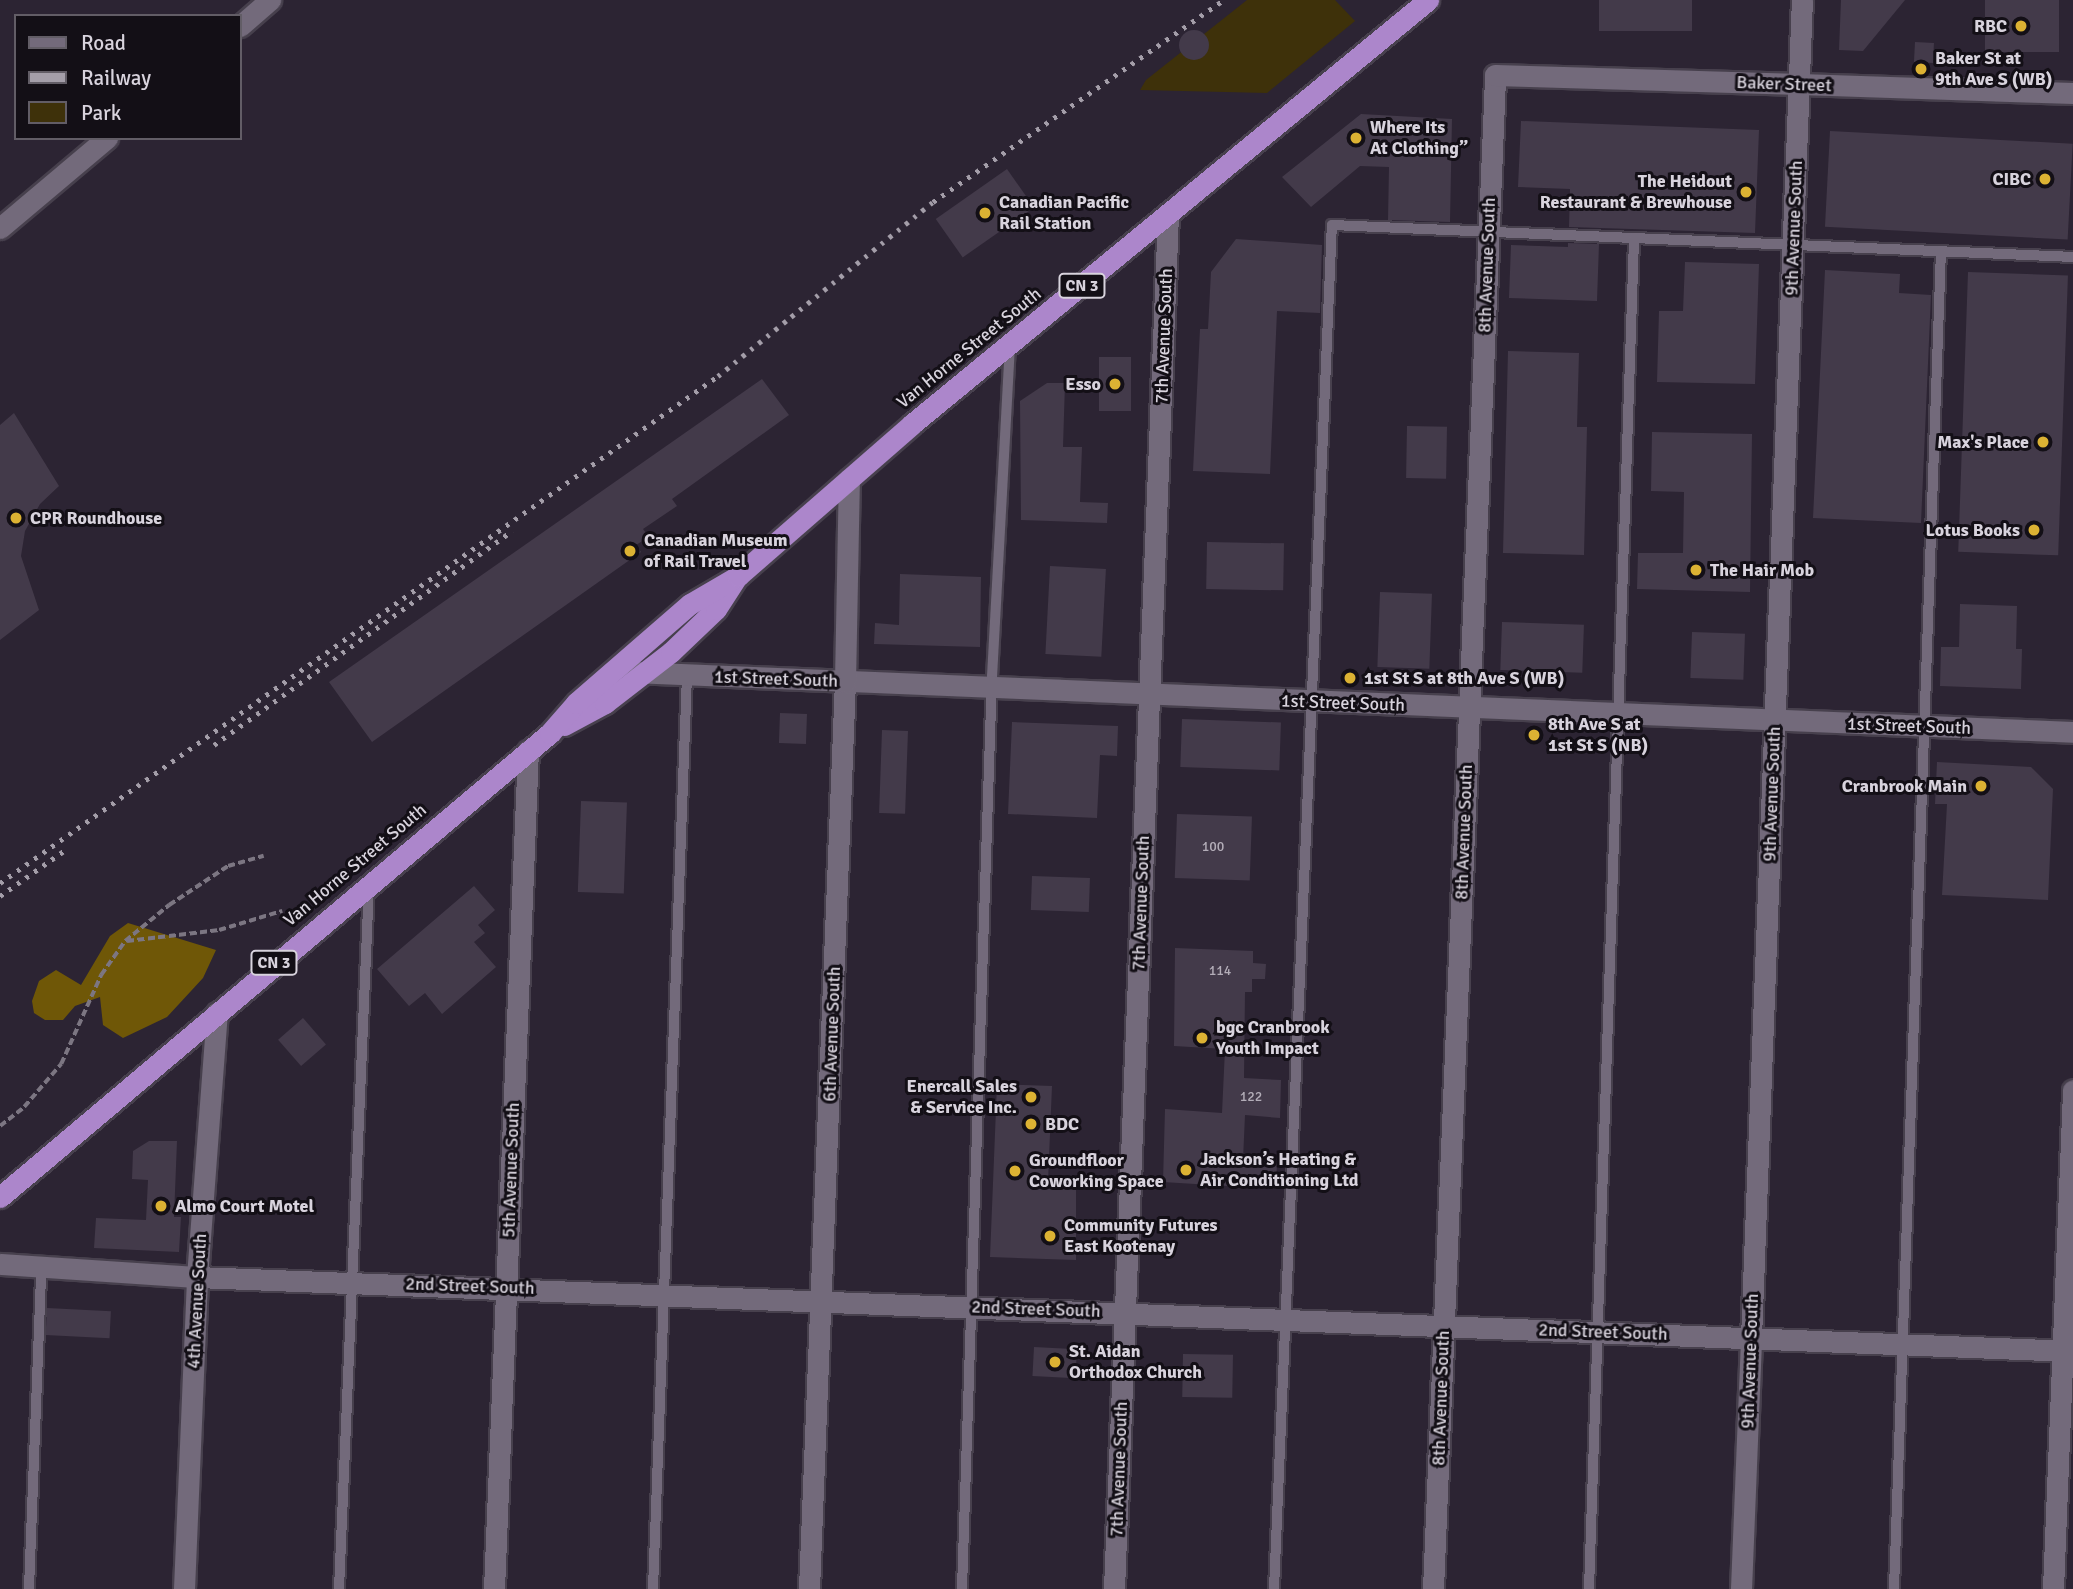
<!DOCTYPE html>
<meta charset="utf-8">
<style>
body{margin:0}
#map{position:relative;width:2073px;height:1589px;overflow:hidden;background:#2c2433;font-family:Signika,sans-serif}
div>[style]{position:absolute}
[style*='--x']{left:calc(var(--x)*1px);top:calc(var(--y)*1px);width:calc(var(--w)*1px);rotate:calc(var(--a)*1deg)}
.green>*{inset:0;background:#3e310a}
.forest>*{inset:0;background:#6f5707}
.building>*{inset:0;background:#433a4a;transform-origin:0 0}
.round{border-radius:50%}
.path>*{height:3.5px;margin-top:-1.75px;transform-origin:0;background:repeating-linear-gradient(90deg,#7c7682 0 7px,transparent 0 10.5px)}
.roads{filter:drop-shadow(2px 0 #47404d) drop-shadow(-2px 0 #47404d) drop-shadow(0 2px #47404d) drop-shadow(0 -2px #47404d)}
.lane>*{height:10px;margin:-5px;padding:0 5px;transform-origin:5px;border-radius:5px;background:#736a7b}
.street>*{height:21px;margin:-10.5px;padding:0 10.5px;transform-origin:10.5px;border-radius:10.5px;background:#736a7b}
.secondary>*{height:21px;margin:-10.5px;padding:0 10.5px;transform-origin:10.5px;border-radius:10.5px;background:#736a7b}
.highway>*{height:21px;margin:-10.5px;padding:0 10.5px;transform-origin:10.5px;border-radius:10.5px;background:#ac86cb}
.rail>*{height:5px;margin-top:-2.5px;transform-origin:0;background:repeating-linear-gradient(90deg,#a49ea9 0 3.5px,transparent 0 10.5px)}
.dots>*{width:19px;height:19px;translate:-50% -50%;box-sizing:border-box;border:4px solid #130f16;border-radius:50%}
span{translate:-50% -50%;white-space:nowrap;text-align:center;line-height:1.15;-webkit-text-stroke:6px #130f16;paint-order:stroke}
.number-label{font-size:14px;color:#b3adb8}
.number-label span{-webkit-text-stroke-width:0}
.shield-label span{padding:2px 5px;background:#130f16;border:2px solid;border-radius:5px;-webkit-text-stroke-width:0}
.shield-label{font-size:16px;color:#d8d3dd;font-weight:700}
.poi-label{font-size:18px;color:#d8d3dd;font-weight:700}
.right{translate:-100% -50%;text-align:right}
.left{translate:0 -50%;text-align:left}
.street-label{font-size:18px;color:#d8d3dd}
.legend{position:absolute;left:14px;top:14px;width:228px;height:126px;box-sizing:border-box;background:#130f16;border:2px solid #625d66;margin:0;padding:9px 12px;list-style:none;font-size:21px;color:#d8d3dd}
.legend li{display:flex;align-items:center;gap:14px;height:35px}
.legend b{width:35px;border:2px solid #625d66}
</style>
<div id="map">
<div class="green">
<i style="clip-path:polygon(1247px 0,1335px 0,1355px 21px,1267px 93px,1140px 90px,1146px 80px)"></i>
</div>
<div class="forest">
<i style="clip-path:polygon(128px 923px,216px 950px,203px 978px,167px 1017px,123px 1038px,103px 1025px,100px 997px,75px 1006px,63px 1020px,45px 1020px,34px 1013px,32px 1001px,39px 981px,56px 970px,81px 985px,110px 936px)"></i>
</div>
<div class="building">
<i style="left:1599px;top:0;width:93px;height:31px"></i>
<i style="clip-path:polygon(1841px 0,1905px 0,1863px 51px,1839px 50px)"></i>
<i style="left:1985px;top:0;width:74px;height:52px"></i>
<i class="round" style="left:1179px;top:30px;width:30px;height:30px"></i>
<i style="left:1915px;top:42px;width:19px;height:20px;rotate:3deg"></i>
<i style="clip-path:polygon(1361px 114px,1452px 119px,1450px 222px,1388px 220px,1389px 167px,1360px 166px,1311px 207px,1282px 177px)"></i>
<i style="clip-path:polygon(1521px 121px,1759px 130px,1755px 233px,1569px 227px,1570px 189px,1518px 187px)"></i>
<i style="left:1830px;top:131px;width:243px;height:96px;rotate:3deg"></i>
<i style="left:1007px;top:169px;width:47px;height:87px;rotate:55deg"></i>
<i style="clip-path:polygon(1236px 239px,1322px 245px,1320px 313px,1277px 311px,1270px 474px,1193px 471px,1200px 329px,1208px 329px,1211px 272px)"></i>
<i style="clip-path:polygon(1568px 243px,1599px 244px,1597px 301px,1509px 298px,1511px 245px,1568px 247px)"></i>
<i style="clip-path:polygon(1685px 262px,1759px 264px,1755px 384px,1657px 382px,1659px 311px,1683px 311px)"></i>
<i style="clip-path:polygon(1825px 270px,1900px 274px,1899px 293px,1931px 295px,1921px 523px,1813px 518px)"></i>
<i style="left:1968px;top:272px;width:100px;height:280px;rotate:2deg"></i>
<i style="clip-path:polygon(1508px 351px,1579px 353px,1577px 427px,1587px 427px,1584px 555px,1503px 553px)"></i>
<i style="left:1099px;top:357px;width:32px;height:54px"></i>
<i style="clip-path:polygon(762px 379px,789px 415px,672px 499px,677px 506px,643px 529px,649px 537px,636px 545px,641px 552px,372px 742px,329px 682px)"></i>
<i style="clip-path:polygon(1047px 383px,1065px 383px,1063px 447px,1082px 447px,1080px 502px,1108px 503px,1107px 523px,1021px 520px,1020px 401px)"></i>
<i style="clip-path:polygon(14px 413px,59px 486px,40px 504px,25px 531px,21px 556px,39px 610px,0 640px,0 425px)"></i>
<i style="left:1407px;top:426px;width:40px;height:52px;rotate:1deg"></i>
<i style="clip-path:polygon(1652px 432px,1752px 434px,1750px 592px,1637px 589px,1638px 553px,1683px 553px,1684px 492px,1651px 491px)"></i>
<i style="left:1207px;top:542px;width:77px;height:47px;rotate:1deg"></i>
<i style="left:1050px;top:566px;width:56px;height:88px;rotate:3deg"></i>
<i style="clip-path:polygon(900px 574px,981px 577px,980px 647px,874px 644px,875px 623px,899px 625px)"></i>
<i style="left:1380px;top:592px;width:52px;height:75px;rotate:2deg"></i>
<i style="clip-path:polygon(1960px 604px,2017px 606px,2016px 649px,2022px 649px,2021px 689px,1940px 686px,1941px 647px,1959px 647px)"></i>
<i style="left:1502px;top:622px;width:82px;height:48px;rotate:2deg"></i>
<i style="left:1692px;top:632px;width:53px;height:46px;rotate:2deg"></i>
<i style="left:780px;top:713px;width:27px;height:30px;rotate:2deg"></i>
<i style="left:1182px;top:719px;width:99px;height:48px;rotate:2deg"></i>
<i style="clip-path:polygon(1012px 722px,1118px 726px,1117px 756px,1100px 755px,1097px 818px,1008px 814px)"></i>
<i style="left:882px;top:730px;width:26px;height:83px;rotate:2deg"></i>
<i style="clip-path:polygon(1937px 762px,2031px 767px,2053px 789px,2048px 900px,1942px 895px,1947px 804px,1935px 804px)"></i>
<i style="left:581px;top:801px;width:46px;height:91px;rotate:2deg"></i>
<i style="left:1177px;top:814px;width:75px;height:64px;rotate:2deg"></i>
<i style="left:1032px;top:876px;width:58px;height:34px;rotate:2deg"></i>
<i style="clip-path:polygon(474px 886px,495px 910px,478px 925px,485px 933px,474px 942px,496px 967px,442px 1014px,425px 993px,409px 1006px,377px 969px)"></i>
<i style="clip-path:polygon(1175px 948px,1253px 951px,1253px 963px,1266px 964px,1265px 979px,1252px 979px,1252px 992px,1245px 992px,1244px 1078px,1281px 1080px,1280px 1118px,1245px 1115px,1243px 1160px,1277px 1161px,1276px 1189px,1163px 1182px,1165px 1109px,1222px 1113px,1225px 1049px,1174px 1046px)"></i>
<i style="left:303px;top:1018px;width:35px;height:33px;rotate:49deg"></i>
<i style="clip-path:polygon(997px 1084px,1052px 1086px,1048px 1182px,1076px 1187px,1076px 1260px,990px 1257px)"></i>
<i style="clip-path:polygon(149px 1141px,177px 1141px,174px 1217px,181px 1217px,179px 1252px,94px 1248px,96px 1218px,146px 1220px,148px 1180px,132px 1179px,133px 1151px)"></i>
<i style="left:47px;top:1308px;width:64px;height:27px;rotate:3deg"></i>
<i style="left:1034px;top:1347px;width:43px;height:29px;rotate:3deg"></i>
<i style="left:1183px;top:1354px;width:50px;height:43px;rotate:1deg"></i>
</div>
<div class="path">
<i style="--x:127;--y:941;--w:93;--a:-6.8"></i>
<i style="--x:219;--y:930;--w:66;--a:-16.8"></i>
<i style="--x:0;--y:1126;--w:31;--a:-38"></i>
<i style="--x:24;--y:1107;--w:57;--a:-49.3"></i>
<i style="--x:61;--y:1064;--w:98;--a:-65.8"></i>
<i style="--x:101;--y:975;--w:42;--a:-54.8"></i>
<i style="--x:125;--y:941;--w:57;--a:-39.3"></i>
<i style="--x:169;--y:905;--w:71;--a:-33.5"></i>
<i style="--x:228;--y:866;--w:37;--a:-16"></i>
</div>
<div class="roads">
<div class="lane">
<i style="--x:29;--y:1589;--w:319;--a:-87.8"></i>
<i style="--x:339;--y:1589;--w:705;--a:-87.56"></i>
<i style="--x:653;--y:1589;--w:914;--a:-87.87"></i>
<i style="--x:962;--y:1589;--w:912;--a:-88.12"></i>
<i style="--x:992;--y:677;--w:331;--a:-86.9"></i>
<i style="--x:1274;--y:1589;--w:1365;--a:-87.57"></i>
<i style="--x:1332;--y:225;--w:742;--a:2.47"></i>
<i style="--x:1589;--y:1589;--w:1352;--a:-88.09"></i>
<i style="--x:1894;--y:1589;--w:1339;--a:-87.99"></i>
</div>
<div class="street">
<i style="--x:240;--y:26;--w:40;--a:-41"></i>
<i style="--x:0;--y:228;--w:140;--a:-40.1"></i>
<i style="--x:632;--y:672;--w:1442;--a:2.38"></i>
<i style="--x:184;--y:1589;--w:312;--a:-87.6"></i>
<i style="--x:197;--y:1277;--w:265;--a:-85.7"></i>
<i style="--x:494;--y:1589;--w:839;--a:-87.68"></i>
<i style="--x:809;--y:1589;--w:908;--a:-87.73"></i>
<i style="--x:845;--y:682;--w:203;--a:-88.9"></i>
<i style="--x:1433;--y:1589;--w:1515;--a:-87.65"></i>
<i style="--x:1495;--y:75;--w:305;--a:1.7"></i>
<i style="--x:1741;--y:1589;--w:251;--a:-87.7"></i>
<i style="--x:2053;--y:1589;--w:499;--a:-87.7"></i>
</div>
<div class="secondary">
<i style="--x:1800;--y:84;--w:273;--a:1.9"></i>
<i style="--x:0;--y:1264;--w:197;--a:3.8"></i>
<i style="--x:197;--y:1277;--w:1877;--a:2.26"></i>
<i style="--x:1751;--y:1338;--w:1339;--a:-87.82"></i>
<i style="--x:1114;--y:1589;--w:1373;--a:-87.75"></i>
</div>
<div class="highway">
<i style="--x:564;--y:725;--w:47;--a:-28.2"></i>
<i style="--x:605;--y:703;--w:83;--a:-37.7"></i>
<i style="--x:671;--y:652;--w:62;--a:-43.7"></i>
<i style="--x:716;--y:609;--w:35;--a:-57"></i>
<i style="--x:0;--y:1197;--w:720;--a:-40.15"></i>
<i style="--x:550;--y:733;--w:40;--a:-49"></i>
<i style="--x:576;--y:703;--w:151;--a:-41"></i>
<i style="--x:690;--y:604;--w:56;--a:-30.3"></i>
<i style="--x:738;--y:576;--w:231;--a:-41.1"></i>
<i style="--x:912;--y:424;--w:668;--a:-39.41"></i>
</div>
</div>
<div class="rail">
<i style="--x:214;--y:745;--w:367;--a:-35.7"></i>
<i style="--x:0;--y:883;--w:879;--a:-35.23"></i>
<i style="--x:718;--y:376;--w:277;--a:-39"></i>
<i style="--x:933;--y:202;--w:354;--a:-34.8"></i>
<i style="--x:0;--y:896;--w:83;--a:-35.2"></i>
</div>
<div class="dots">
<i style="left:2021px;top:26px;background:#dcb233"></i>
<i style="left:1921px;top:69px;background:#dcb233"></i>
<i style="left:1356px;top:138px;background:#dcb233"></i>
<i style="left:2045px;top:179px;background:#dcb233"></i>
<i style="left:1746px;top:192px;background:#dcb233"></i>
<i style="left:985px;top:213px;background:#dcb233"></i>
<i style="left:1115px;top:384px;background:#dcb233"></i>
<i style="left:2043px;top:442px;background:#dcb233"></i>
<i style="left:16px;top:518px;background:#dcb233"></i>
<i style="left:2034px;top:530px;background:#dcb233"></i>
<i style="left:630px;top:551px;background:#dcb233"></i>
<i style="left:1696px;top:570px;background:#dcb233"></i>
<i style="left:1350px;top:678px;background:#dcb233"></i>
<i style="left:1534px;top:735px;background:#dcb233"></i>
<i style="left:1981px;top:786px;background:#dcb233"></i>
<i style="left:1202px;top:1038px;background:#dcb233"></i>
<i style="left:1031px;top:1097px;background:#dcb233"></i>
<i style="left:1031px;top:1124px;background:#dcb233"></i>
<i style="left:1186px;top:1170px;background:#dcb233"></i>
<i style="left:1015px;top:1171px;background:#dcb233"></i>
<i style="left:161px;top:1206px;background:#dcb233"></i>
<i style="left:1050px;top:1236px;background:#dcb233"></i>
<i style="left:1055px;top:1362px;background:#dcb233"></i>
</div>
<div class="number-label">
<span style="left:1213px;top:847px">100</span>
<span style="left:1220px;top:971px">114</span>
<span style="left:1251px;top:1097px">122</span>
</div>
<div class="shield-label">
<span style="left:1082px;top:286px">CN 3</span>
<span style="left:274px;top:963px">CN 3</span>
</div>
<div class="poi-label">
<span class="right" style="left:2007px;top:26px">RBC</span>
<span class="left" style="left:1935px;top:69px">Baker St at<br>9th Ave S (WB)</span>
<span class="left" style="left:1370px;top:138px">Where Its<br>At Clothing”</span>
<span class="right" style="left:2031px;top:179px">CIBC</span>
<span class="right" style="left:1732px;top:192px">The Heidout<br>Restaurant &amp; Brewhouse</span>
<span class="left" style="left:999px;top:213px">Canadian Pacific<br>Rail Station</span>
<span class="right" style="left:1101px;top:384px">Esso</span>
<span class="right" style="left:2029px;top:442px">Max's Place</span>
<span class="left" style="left:30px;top:518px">CPR Roundhouse</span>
<span class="right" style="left:2020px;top:530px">Lotus Books</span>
<span class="left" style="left:644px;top:551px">Canadian Museum<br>of Rail Travel</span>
<span class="left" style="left:1710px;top:570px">The Hair Mob</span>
<span class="left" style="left:1364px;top:678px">1st St S at 8th Ave S (WB)</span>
<span class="left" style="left:1548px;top:735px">8th Ave S at<br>1st St S (NB)</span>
<span class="right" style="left:1967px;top:786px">Cranbrook Main</span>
<span class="left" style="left:1216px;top:1038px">bgc Cranbrook<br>Youth Impact</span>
<span class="right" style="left:1017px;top:1097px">Enercall Sales<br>&amp; Service Inc.</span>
<span class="left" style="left:1045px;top:1124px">BDC</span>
<span class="left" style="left:1200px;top:1170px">Jackson’s Heating &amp;<br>Air Conditioning Ltd</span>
<span class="left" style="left:1029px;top:1171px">Groundfloor<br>Coworking Space</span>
<span class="left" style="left:175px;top:1206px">Almo Court Motel</span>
<span class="left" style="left:1064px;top:1236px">Community Futures<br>East Kootenay</span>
<span class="left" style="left:1069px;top:1362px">St. Aidan<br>Orthodox Church</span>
</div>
<div class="street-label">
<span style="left:1784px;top:84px;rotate:2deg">Baker Street</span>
<span style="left:1794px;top:228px;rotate:-88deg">9th Avenue South</span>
<span style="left:1487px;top:265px;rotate:-88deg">8th Avenue South</span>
<span style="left:1164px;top:336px;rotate:-88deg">7th Avenue South</span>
<span style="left:969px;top:348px;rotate:-39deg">Van Horne Street South</span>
<span style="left:776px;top:679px;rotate:2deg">1st Street South</span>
<span style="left:1343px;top:703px;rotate:2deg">1st Street South</span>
<span style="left:1909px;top:726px;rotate:2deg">1st Street South</span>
<span style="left:1772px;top:794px;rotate:-88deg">9th Avenue South</span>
<span style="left:1464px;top:832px;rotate:-88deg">8th Avenue South</span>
<span style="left:355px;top:865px;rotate:-40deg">Van Horne Street South</span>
<span style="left:1141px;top:903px;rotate:-88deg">7th Avenue South</span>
<span style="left:832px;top:1034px;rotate:-88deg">6th Avenue South</span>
<span style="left:511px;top:1170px;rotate:-88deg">5th Avenue South</span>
<span style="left:470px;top:1286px;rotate:2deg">2nd Street South</span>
<span style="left:197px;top:1301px;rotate:-87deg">4th Avenue South</span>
<span style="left:1036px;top:1309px;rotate:2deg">2nd Street South</span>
<span style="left:1603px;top:1332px;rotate:2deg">2nd Street South</span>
<span style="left:1750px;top:1361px;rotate:-88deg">9th Avenue South</span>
<span style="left:1441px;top:1398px;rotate:-88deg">8th Avenue South</span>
<span style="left:1119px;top:1469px;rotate:-88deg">7th Avenue South</span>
</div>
<ul class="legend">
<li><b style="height:9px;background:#736a7b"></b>Road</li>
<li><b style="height:9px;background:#a49ea9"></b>Railway</li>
<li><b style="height:19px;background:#3e310a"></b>Park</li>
</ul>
</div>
